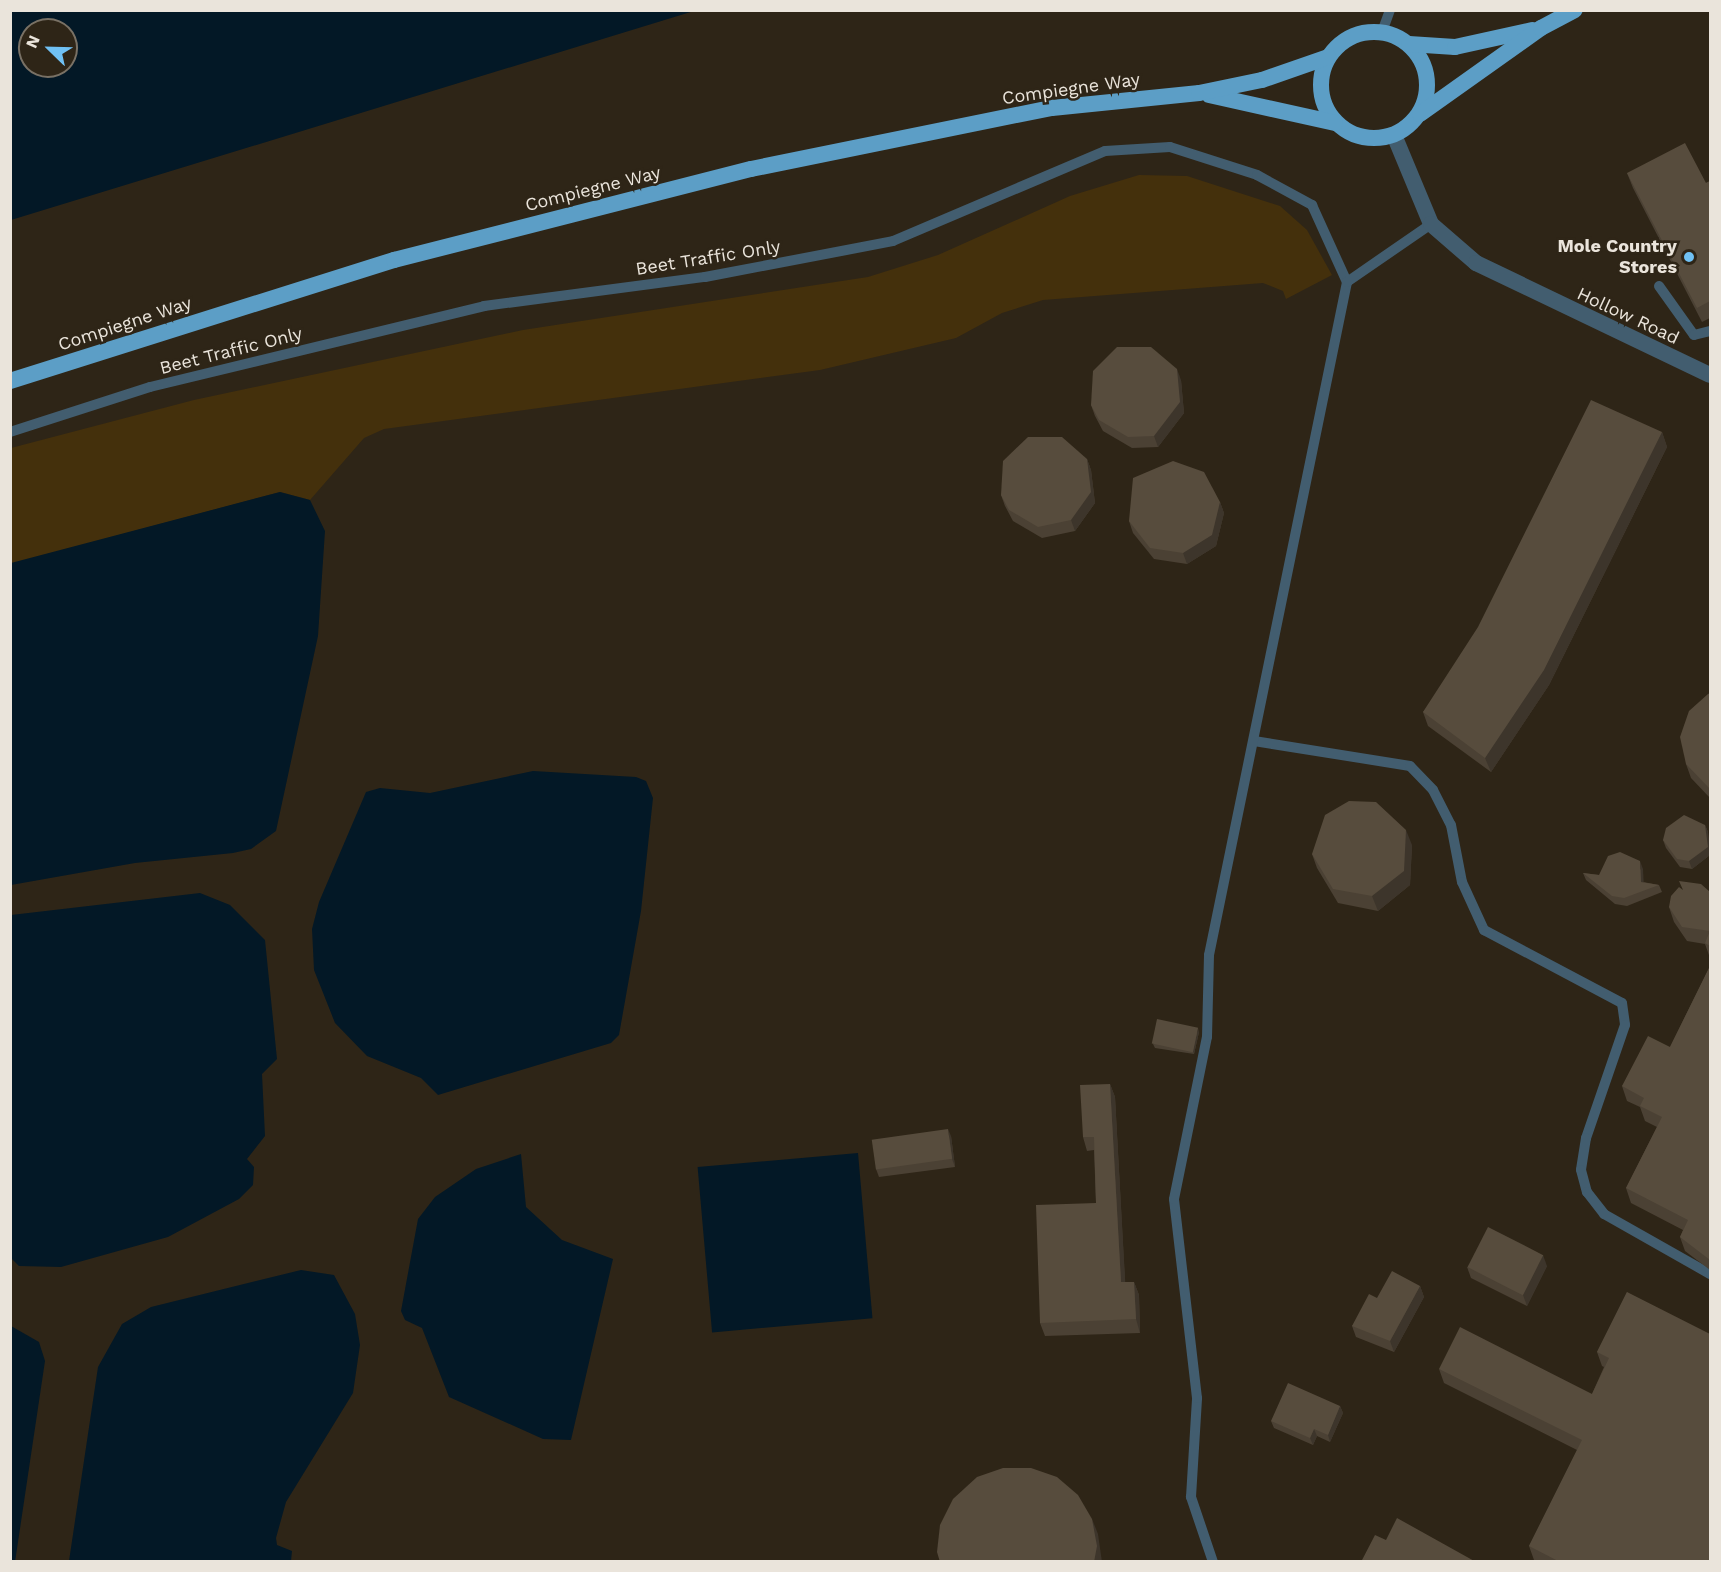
<!DOCTYPE html>
<style>
body{margin:0}
#map{position:relative;width:1721px;height:1572px;overflow:hidden;background:#2e2517;font-family:"Work Sans",sans-serif}
div>[style]{position:absolute}
[style*='--x']{left:calc(var(--x)*1px);top:calc(var(--y)*1px);width:calc(var(--w)*1px);rotate:calc(var(--a)*1deg)}
.green>*{inset:0;background:#44300c}
.water>*{inset:0;background:#031826;transform-origin:0 0}
.service>*{height:10px;margin:-5px;padding:0 5px;transform-origin:5px;border-radius:5px;background:#425d6f}
.tertiary>*{height:16px;margin:-8px;padding:0 8px;transform-origin:8px;border-radius:8px;background:#425d6f}
.trunk>*{height:16px;margin:-8px;padding:0 8px;transform-origin:8px;border-radius:8px;background:#5c9ec6}
.trunk>.ring{margin:-8px;padding:0;box-sizing:content-box;background:none;border:16px solid #5c9ec6;border-radius:50%}
.wall>*{inset:0;background:#4b4134}
.shaded-wall>*{inset:0;background:#3d352b}
.building>*{inset:0;background:#574c3d;transform-origin:0 0}
.dots>*{width:16px;height:16px;translate:-50% -50%;box-sizing:border-box;border:3px solid #2e2517;border-radius:50%}
span{translate:-50% -50%;white-space:nowrap;text-align:center;line-height:1.15;-webkit-text-stroke:5px #2e2517;paint-order:stroke}
.street-label{font-size:18px;color:#eae4db}
.poi-label{font-size:18px;color:#eae4db;font-weight:700}
.right{translate:-100% -50%;text-align:right}
.frame{position:absolute;inset:0;border:12px solid #eae4db;pointer-events:none}
.north{position:absolute;left:18px;top:18px;width:60px;height:60px;box-sizing:border-box;background:#2e2517;border:2px solid #797165;border-radius:50%;rotate:293deg;font-size:16px;font-weight:700;line-height:24px;text-align:center;color:#eae4db}
.north::after{content:'';display:block;margin:auto;width:21px;height:27px;background:#70c1f4;clip-path:polygon(50% 0,100% 100%,50% 72%,0 100%)}
</style>
<div id="map">
<div class="green">
<i style="clip-path:polygon(1139px 175px,1187px 176px,1280px 206px,1307px 230px,1332px 275px,1286px 299px,1283px 291px,1263px 283px,1043px 300px,1002px 313px,956px 338px,820px 370px,384px 429px,364px 438px,310px 500px,280px 492px,11px 564px,11px 448px,194px 400px,523px 330px,868px 277px,938px 255px,1070px 196px)"></i>
</div>
<div class="water">
<i style="clip-path:polygon(evenodd,11px 10px,694px 10px,694px 11px,11px 220px,11px 10px,30px 30px,66px 30px,66px 66px,30px 66px,30px 30px)"></i>
<i style="clip-path:polygon(280px 492px,310px 500px,325px 531px,318px 636px,276px 831px,251px 849px,233px 853px,135px 863px,11px 885px,11px 563px)"></i>
<i style="clip-path:polygon(533px 771px,636px 777px,646px 781px,653px 798px,641px 911px,619px 1035px,611px 1043px,438px 1095px,421px 1078px,367px 1056px,335px 1023px,314px 970px,312px 929px,319px 902px,366px 792px,380px 788px,430px 793px)"></i>
<i style="clip-path:polygon(200px 893px,230px 905px,265px 940px,277px 1059px,262px 1074px,265px 1136px,247px 1159px,254px 1167px,253px 1185px,239px 1199px,168px 1237px,61px 1267px,19px 1266px,10px 1257px,11px 915px)"></i>
<i style="left:858px;top:1153px;width:166px;height:161px;rotate:85deg"></i>
<i style="clip-path:polygon(521px 1154px,526px 1207px,562px 1240px,613px 1259px,571px 1440px,543px 1439px,449px 1397px,422px 1328px,405px 1320px,401px 1311px,418px 1219px,435px 1197px,476px 1169px)"></i>
<i style="clip-path:polygon(301px 1270px,334px 1275px,355px 1314px,360px 1345px,353px 1393px,286px 1502px,276px 1538px,277px 1545px,292px 1551px,291px 1561px,69px 1561px,98px 1367px,122px 1324px,151px 1307px)"></i>
<i style="clip-path:polygon(11px 1326px,39px 1342px,45px 1361px,15px 1562px,10px 1561px)"></i>
</div>
<div class="service">
<i style="--x:1382;--y:32;--w:23;--a:-70"></i>
<i style="--x:1659;--y:286;--w:60;--a:54.5"></i>
<i style="--x:1694;--y:335;--w:16;--a:-14"></i>
<i style="--x:10;--y:432;--w:147;--a:-17.8"></i>
<i style="--x:150;--y:387;--w:344;--a:-13.6"></i>
<i style="--x:484;--y:306;--w:223;--a:-7.5"></i>
<i style="--x:705;--y:277;--w:191;--a:-10.8"></i>
<i style="--x:893;--y:241;--w:230;--a:-23"></i>
<i style="--x:1105;--y:151;--w:65;--a:-3.5"></i>
<i style="--x:1170;--y:147;--w:91;--a:17.8"></i>
<i style="--x:1257;--y:175;--w:63;--a:28.6"></i>
<i style="--x:1312;--y:205;--w:85;--a:65.6"></i>
<i style="--x:1254;--y:741;--w:158;--a:9.1"></i>
<i style="--x:1410;--y:766;--w:33;--a:46"></i>
<i style="--x:1433;--y:790;--w:39;--a:63"></i>
<i style="--x:1451;--y:825;--w:58;--a:79.1"></i>
<i style="--x:1462;--y:882;--w:53;--a:65.4"></i>
<i style="--x:1484;--y:930;--w:156;--a:27.9"></i>
<i style="--x:1622;--y:1003;--w:22;--a:82"></i>
<i style="--x:1625;--y:1025;--w:120;--a:109"></i>
<i style="--x:1586;--y:1138;--w:32;--a:99"></i>
<i style="--x:1581;--y:1170;--w:23;--a:75"></i>
<i style="--x:1587;--y:1192;--w:28;--a:52"></i>
<i style="--x:1604;--y:1214;--w:122;--a:29.5"></i>
<i style="--x:1213;--y:1562;--w:69;--a:-108.7"></i>
<i style="--x:1191;--y:1497;--w:99;--a:-86.5"></i>
<i style="--x:1197;--y:1398;--w:200;--a:-96.6"></i>
<i style="--x:1174;--y:1199;--w:165;--a:-78.5"></i>
<i style="--x:1207;--y:1037;--w:82;--a:-88.6"></i>
<i style="--x:1209;--y:955;--w:687;--a:-78.41"></i>
<i style="--x:1347;--y:282;--w:102;--a:-34.6"></i>
</div>
<div class="tertiary">
<i style="--x:1394;--y:135;--w:96;--a:67.4"></i>
<i style="--x:1431;--y:224;--w:60;--a:40.9"></i>
<i style="--x:1476;--y:263;--w:259;--a:25.6"></i>
</div>
<div class="trunk">
<i class="ring" style="left:1321px;top:32px;width:90px;height:90px"></i>
<i style="--x:1409;--y:44;--w:46;--a:3.7"></i>
<i style="--x:1455;--y:47;--w:79;--a:-12.4"></i>
<i style="--x:1209;--y:95;--w:129;--a:12.5"></i>
<i style="--x:1420;--y:114;--w:148;--a:-35.4"></i>
<i style="--x:1541;--y:28;--w:38;--a:-28"></i>
<i style="--x:10;--y:381;--w:403;--a:-17.5"></i>
<i style="--x:394;--y:260;--w:368;--a:-14.3"></i>
<i style="--x:751;--y:169;--w:307;--a:-11.5"></i>
<i style="--x:1052;--y:108;--w:148;--a:-5.8"></i>
<i style="--x:1199;--y:93;--w:64;--a:-11.7"></i>
<i style="--x:1262;--y:80;--w:70;--a:-19.2"></i>
</div>
<div class="wall">
<i style="clip-path:polygon(1627px 173px,1706px 183px,1710px 181px,1710px 318px,1702px 322px,1633px 188px)"></i>
<i style="clip-path:polygon(1181px 380px,1184px 413px,1158px 447px,1132px 448px,1103px 431px,1095px 416px,1091px 405px)"></i>
<i style="clip-path:polygon(1662px 432px,1667px 447px,1549px 685px,1491px 772px,1428px 726px,1423px 712px)"></i>
<i style="clip-path:polygon(1087px 459px,1091px 470px,1095px 503px,1075px 531px,1042px 538px,1013px 521px,1005px 506px,1001px 495px)"></i>
<i style="clip-path:polygon(1220px 502px,1224px 513px,1216px 546px,1187px 564px,1154px 559px,1133px 533px,1129px 521px)"></i>
<i style="clip-path:polygon(1710px 693px,1710px 798px,1691px 778px,1686px 764px)"></i>
<i style="clip-path:polygon(1705px 825px,1708px 832px,1710px 855px,1692px 869px,1680px 867px,1666px 848px,1663px 840px)"></i>
<i style="clip-path:polygon(1412px 845px,1410px 885px,1378px 911px,1338px 903px,1317px 868px,1312px 854px)"></i>
<i style="clip-path:polygon(1643px 869px,1643px 882px,1659px 885px,1662px 892px,1627px 906px,1615px 904px,1586px 880px,1583px 873px,1599px 875px)"></i>
<i style="clip-path:polygon(1682px 890px,1710px 892px,1710px 958px,1705px 944px,1687px 941px,1674px 922px,1669px 907px)"></i>
<i style="clip-path:polygon(1710px 966px,1710px 1270px,1685px 1251px,1680px 1237px,1683px 1230px,1631px 1203px,1626px 1188px,1657px 1127px,1645px 1121px,1640px 1107px,1627px 1101px,1622px 1086px,1670px 1047px)"></i>
<i style="clip-path:polygon(1199px 1032px,1194px 1054px,1155px 1048px,1153px 1044px)"></i>
<i style="clip-path:polygon(1110px 1084px,1115px 1097px,1125px 1282px,1134px 1282px,1139px 1295px,1140px 1333px,1045px 1336px,1040px 1323px,1096px 1203px,1094px 1150px,1087px 1151px,1083px 1137px)"></i>
<i style="clip-path:polygon(951px 1136px,955px 1167px,879px 1177px,876px 1169px)"></i>
<i style="clip-path:polygon(1547px 1266px,1527px 1306px,1471px 1278px,1467px 1267px)"></i>
<i style="clip-path:polygon(1420px 1286px,1424px 1297px,1394px 1352px,1356px 1337px,1352px 1326px,1377px 1298px)"></i>
<i style="clip-path:polygon(1627px 1292px,1710px 1562px,1536px 1562px,1534px 1560px,1529px 1546px,1577px 1450px,1444px 1383px,1439px 1369px,1592px 1394px,1604px 1367px,1602px 1366px,1597px 1352px)"></i>
<i style="clip-path:polygon(1340px 1406px,1343px 1413px,1330px 1442px,1317px 1436px,1313px 1445px,1274px 1428px,1271px 1421px)"></i>
</div>
<div class="shaded-wall">
<i style="clip-path:polygon(1177px 369px,1181px 380px,1184px 413px,1158px 447px,1154px 436px)"></i>
<i style="clip-path:polygon(1662px 432px,1667px 447px,1549px 685px,1491px 772px,1485px 758px)"></i>
<i style="clip-path:polygon(1087px 459px,1091px 470px,1095px 503px,1075px 531px,1071px 520px)"></i>
<i style="clip-path:polygon(1220px 502px,1224px 513px,1216px 546px,1187px 564px,1183px 553px)"></i>
<i style="clip-path:polygon(1705px 825px,1708px 832px,1710px 855px,1692px 869px,1689px 861px)"></i>
<i style="clip-path:polygon(1406px 830px,1412px 845px,1410px 885px,1378px 911px,1372px 896px)"></i>
<i style="clip-path:polygon(1640px 861px,1643px 869px,1644px 889px,1641px 882px)"></i>
<i style="clip-path:polygon(1198px 1028px,1199px 1032px,1194px 1054px,1193px 1051px)"></i>
<i style="clip-path:polygon(1110px 1084px,1115px 1097px,1126px 1296px,1121px 1282px)"></i>
<i style="clip-path:polygon(948px 1129px,951px 1136px,955px 1167px,952px 1159px)"></i>
<i style="clip-path:polygon(1543px 1255px,1547px 1266px,1527px 1306px,1523px 1295px)"></i>
<i style="clip-path:polygon(1134px 1282px,1139px 1295px,1140px 1333px,1136px 1319px)"></i>
<i style="clip-path:polygon(1420px 1286px,1424px 1297px,1394px 1352px,1390px 1341px)"></i>
<i style="clip-path:polygon(1340px 1406px,1343px 1413px,1330px 1442px,1328px 1435px)"></i>
<i style="clip-path:polygon(1314px 1429px,1317px 1436px,1313px 1445px,1310px 1438px)"></i>
<i style="clip-path:polygon(1092px 1519px,1098px 1534px,1102px 1562px,1094px 1562px)"></i>
</div>
<div class="building">
<i style="clip-path:polygon(1685px 143px,1706px 183px,1710px 181px,1710px 301px,1697px 308px,1627px 173px)"></i>
<i style="clip-path:polygon(1117px 347px,1151px 347px,1177px 369px,1180px 402px,1154px 436px,1128px 437px,1099px 420px,1091px 405px,1093px 371px)"></i>
<i style="clip-path:polygon(1591px 400px,1662px 432px,1544px 670px,1485px 758px,1423px 712px,1478px 627px)"></i>
<i style="clip-path:polygon(1028px 437px,1062px 437px,1087px 459px,1091px 492px,1071px 520px,1038px 527px,1009px 510px,1001px 495px,1003px 461px)"></i>
<i style="clip-path:polygon(1173px 461px,1204px 472px,1220px 502px,1212px 535px,1183px 553px,1150px 548px,1129px 521px,1133px 478px)"></i>
<i style="clip-path:polygon(1710px 693px,1710px 789px,1686px 764px,1680px 737px,1689px 711px,1708px 694px)"></i>
<i style="clip-path:polygon(1349px 801px,1376px 802px,1406px 830px,1404px 871px,1372px 896px,1333px 889px,1312px 854px,1325px 815px)"></i>
<i style="clip-path:polygon(1684px 815px,1705px 825px,1708px 847px,1689px 861px,1677px 859px,1663px 840px,1666px 828px)"></i>
<i style="clip-path:polygon(1620px 852px,1640px 861px,1641px 882px,1659px 885px,1624px 898px,1612px 896px,1583px 873px,1599px 875px,1608px 856px)"></i>
<i style="clip-path:polygon(1679px 881px,1701px 884px,1710px 892px,1710px 931px,1682px 927px,1669px 907px,1671px 896px,1679px 887px,1683px 890px)"></i>
<i style="clip-path:polygon(1710px 931px,1710px 946px,1705px 943px)"></i>
<i style="clip-path:polygon(1710px 966px,1710px 1260px,1680px 1237px,1688px 1220px,1626px 1188px,1662px 1117px,1640px 1106px,1644px 1098px,1622px 1086px,1648px 1036px,1670px 1047px)"></i>
<i style="left:1157px;top:1019px;width:42px;height:25px;rotate:12deg"></i>
<i style="clip-path:polygon(1110px 1084px,1121px 1282px,1134px 1282px,1136px 1319px,1040px 1323px,1036px 1205px,1096px 1203px,1094px 1137px,1083px 1137px,1080px 1085px)"></i>
<i style="left:948px;top:1129px;width:30px;height:77px;rotate:82deg"></i>
<i style="left:1488px;top:1227px;width:62px;height:45px;rotate:27deg"></i>
<i style="clip-path:polygon(1392px 1271px,1420px 1286px,1390px 1341px,1352px 1326px,1369px 1294px,1377px 1298px)"></i>
<i style="clip-path:polygon(1627px 1292px,1710px 1334px,1710px 1562px,1560px 1562px,1529px 1546px,1582px 1440px,1439px 1369px,1460px 1327px,1592px 1394px,1609px 1358px,1597px 1352px)"></i>
<i style="clip-path:polygon(1288px 1383px,1340px 1406px,1328px 1435px,1314px 1429px,1310px 1438px,1271px 1421px)"></i>
<i style="clip-path:polygon(1003px 1468px,1031px 1468px,1057px 1477px,1078px 1495px,1092px 1519px,1097px 1546px,1094px 1562px,940px 1562px,937px 1552px,940px 1525px,953px 1499px,977px 1477px)"></i>
<i style="clip-path:polygon(1397px 1518px,1476px 1562px,1361px 1562px,1375px 1535px,1386px 1540px)"></i>
</div>
<div class="dots">
<i style="left:1689px;top:257px;background:#70c1f4"></i>
</div>
<div class="street-label">
<span style="left:1071px;top:89px;rotate:-8deg">Compiegne Way</span>
<span style="left:593px;top:189px;rotate:-14deg">Compiegne Way</span>
<span style="left:708px;top:258px;rotate:-9deg">Beet Traffic Only</span>
<span style="left:1628px;top:316px;rotate:25deg">Hollow Road</span>
<span style="left:125px;top:324px;rotate:-18deg">Compiegne Way</span>
<span style="left:231px;top:351px;rotate:-14deg">Beet Traffic Only</span>
</div>
<div class="poi-label">
<span class="right" style="left:1677px;top:257px">Mole Country<br>Stores</span>
</div>
<div class="frame"></div>
<div class="north">N</div>
</div>
